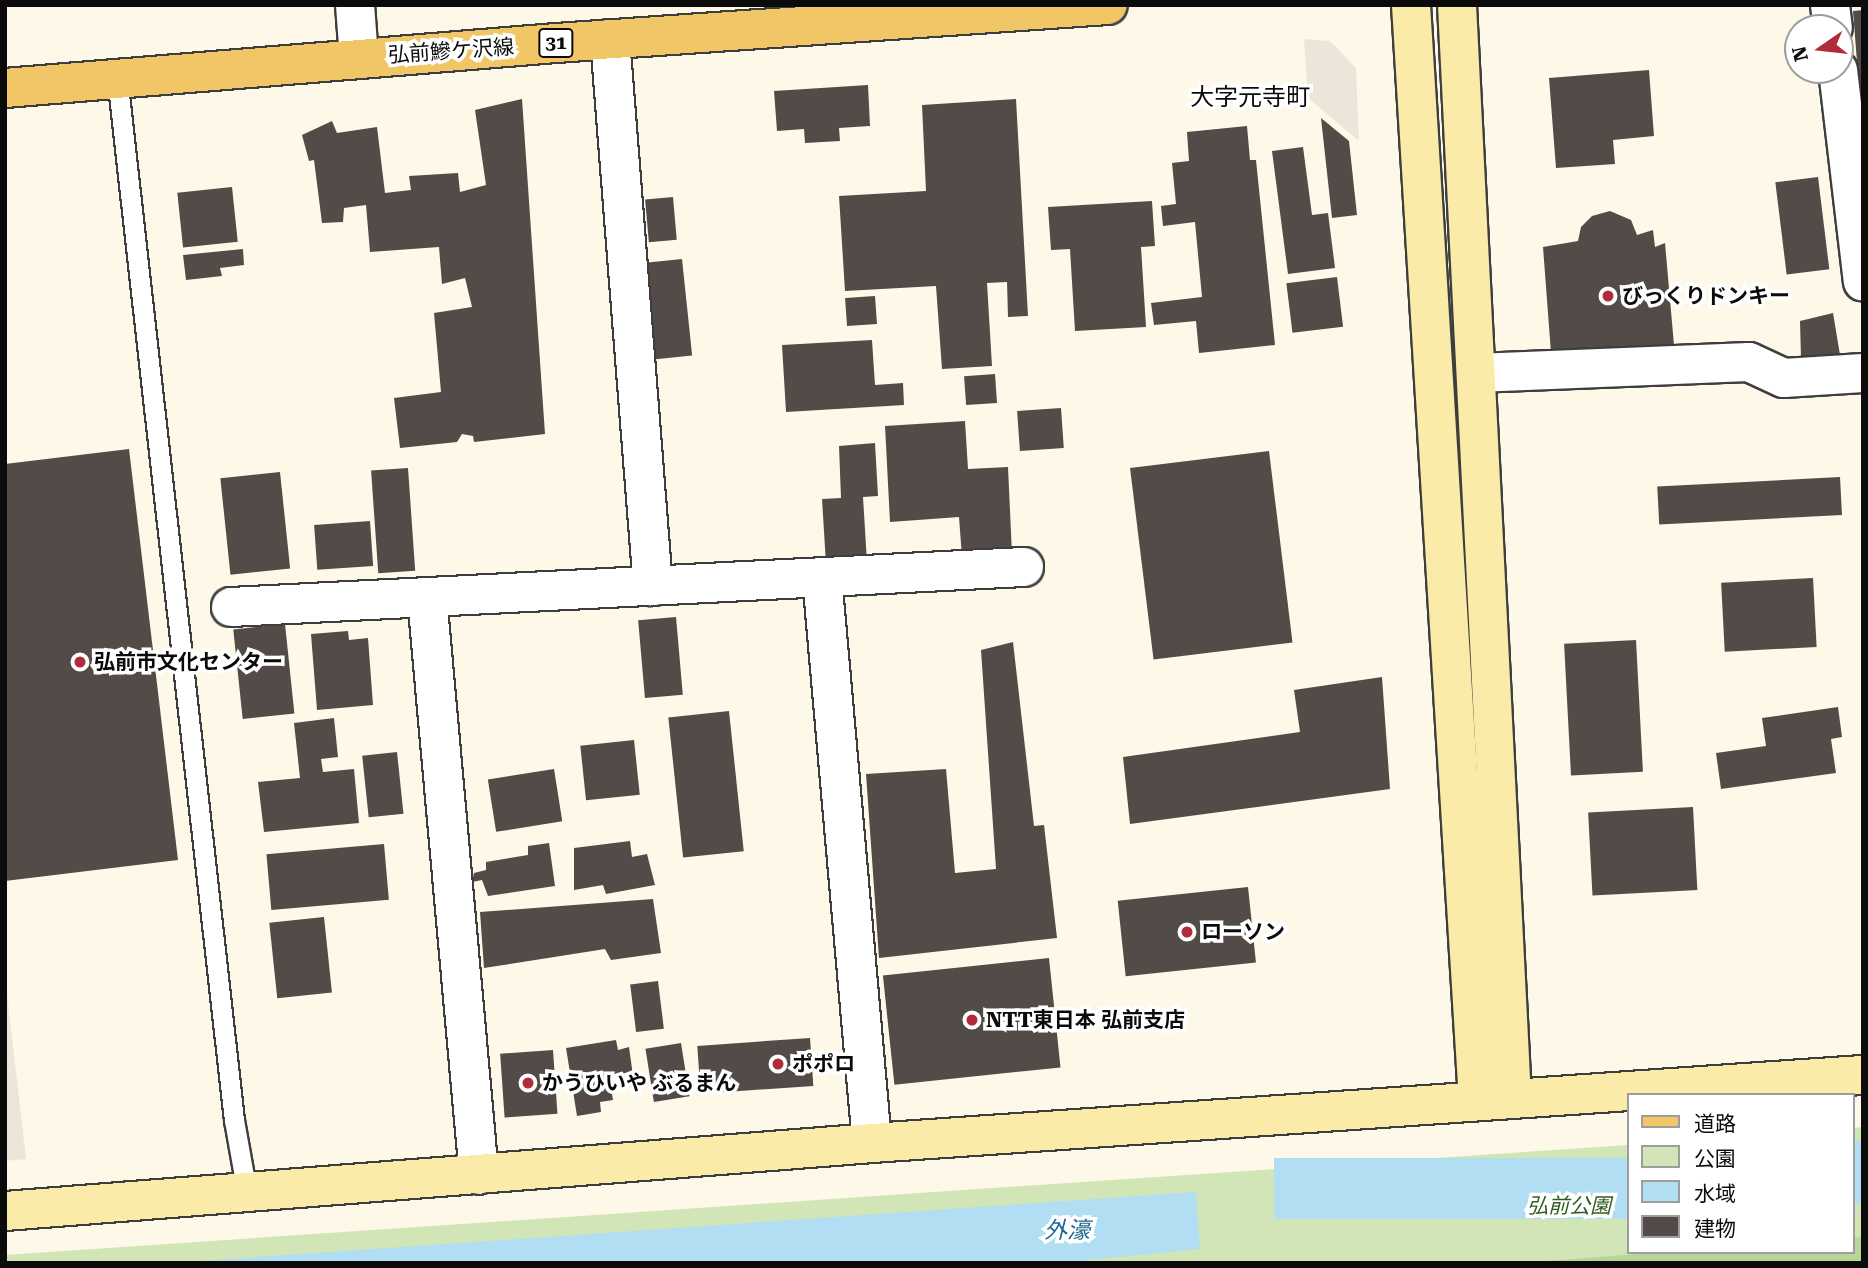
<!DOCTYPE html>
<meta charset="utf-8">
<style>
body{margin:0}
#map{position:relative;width:1868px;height:1268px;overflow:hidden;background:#fef8e9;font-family:"Roboto Serif","Noto Sans JP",serif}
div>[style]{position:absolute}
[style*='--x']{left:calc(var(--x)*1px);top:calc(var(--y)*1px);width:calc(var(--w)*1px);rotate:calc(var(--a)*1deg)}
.green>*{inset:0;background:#d1e5b6}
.forest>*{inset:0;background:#b6d596}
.plaza>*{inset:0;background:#ece6da}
.water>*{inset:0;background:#b1def2;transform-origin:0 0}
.building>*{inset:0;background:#524b48;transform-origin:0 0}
.roads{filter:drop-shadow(2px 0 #3e3e3e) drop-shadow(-2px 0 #3e3e3e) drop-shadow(0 2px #3e3e3e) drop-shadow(0 -2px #3e3e3e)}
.lane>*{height:19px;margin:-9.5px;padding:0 9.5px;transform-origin:9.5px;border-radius:9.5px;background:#fff}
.street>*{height:38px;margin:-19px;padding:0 19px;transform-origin:19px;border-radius:19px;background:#fff}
.secondary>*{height:38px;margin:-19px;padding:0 19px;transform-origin:19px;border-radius:19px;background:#faeca8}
.primary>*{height:38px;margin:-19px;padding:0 19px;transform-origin:19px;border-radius:19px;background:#f0c667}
.dots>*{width:19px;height:19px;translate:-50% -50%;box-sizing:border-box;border:4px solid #fff;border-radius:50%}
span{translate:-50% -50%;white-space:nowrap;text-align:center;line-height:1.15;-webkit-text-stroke:7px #fff;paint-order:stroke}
.shield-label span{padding:2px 5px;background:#fff;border:2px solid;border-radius:5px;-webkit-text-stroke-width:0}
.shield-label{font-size:19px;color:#0b0b0b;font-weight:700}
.street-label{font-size:21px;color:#0b0b0b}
.poi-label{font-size:21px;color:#0b0b0b;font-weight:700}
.left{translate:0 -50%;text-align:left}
.park-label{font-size:21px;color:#305d20;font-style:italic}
.water-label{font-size:23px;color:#1d6793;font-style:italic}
.quarter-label{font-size:24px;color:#0b0b0b}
.frame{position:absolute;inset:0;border:7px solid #0b0b0b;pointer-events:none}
.legend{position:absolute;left:1627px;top:1093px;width:228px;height:161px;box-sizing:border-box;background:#fff;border:2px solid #9d9d9d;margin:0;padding:9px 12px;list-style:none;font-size:21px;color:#0b0b0b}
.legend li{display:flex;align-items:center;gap:14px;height:35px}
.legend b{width:35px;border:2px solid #9d9d9d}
.north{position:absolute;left:1784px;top:14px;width:70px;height:70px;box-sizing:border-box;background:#fff;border:2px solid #9d9d9d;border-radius:50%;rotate:256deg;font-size:19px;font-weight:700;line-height:28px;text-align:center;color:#0b0b0b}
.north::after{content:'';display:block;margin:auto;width:24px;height:32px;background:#b12c3b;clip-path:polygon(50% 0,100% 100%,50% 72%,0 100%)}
</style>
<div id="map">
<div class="green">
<i style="clip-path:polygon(1863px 1127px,1863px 1263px,5px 1263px,5px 1255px,1628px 1145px,1628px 1252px,1852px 1252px,1852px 1128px)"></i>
</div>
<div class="forest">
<i style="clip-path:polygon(1863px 1237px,1863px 1263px,1524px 1263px,1662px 1252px,1852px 1252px,1852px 1238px)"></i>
</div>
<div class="plaza">
<i style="clip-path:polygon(1304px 39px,1330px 41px,1356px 68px,1359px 141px,1308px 98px)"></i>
<i style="clip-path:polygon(5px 976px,26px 1159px,5px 1161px)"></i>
</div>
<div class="water">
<i style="left:1863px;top:1141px;width:62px;height:11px;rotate:90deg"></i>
<i style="left:1628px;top:1158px;width:61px;height:354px;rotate:90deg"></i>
<i style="clip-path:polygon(1196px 1192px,1200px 1249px,1059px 1263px,172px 1263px)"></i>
</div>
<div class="building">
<i style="clip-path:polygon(1863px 10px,1863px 113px,1861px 113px,1853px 11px)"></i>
<i style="clip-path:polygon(1649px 70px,1654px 136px,1613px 140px,1615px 164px,1556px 168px,1549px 78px)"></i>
<i style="clip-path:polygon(868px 85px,870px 126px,839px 128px,840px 141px,805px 143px,804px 129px,777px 131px,774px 91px)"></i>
<i style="clip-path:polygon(522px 99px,545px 434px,474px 442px,473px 436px,462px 434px,457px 442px,400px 448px,394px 398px,441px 392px,434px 313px,472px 307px,465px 278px,442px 284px,439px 247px,370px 252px,366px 205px,344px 208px,343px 222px,322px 223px,314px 160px,309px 161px,302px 135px,332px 121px,337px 133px,377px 127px,385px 193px,411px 190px,409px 176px,458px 173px,460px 192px,486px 185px,475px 110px)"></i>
<i style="clip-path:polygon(1016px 99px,1028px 316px,1008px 317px,1007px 282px,987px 283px,992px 366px,942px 369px,936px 286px,845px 291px,839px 196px,926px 191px,922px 105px)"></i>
<i style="clip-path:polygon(1321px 118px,1349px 141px,1357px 215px,1332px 218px)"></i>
<i style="clip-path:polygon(1247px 126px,1250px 160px,1256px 160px,1275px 345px,1199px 353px,1196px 321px,1154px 325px,1151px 303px,1202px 297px,1195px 222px,1163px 226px,1161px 206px,1176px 204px,1172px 163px,1189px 161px,1187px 132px)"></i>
<i style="clip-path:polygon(1303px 147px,1312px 215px,1328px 213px,1335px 268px,1288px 274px,1272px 151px)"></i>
<i style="left:1818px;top:177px;width:93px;height:43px;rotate:83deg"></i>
<i style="left:232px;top:187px;width:55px;height:55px;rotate:84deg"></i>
<i style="left:673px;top:197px;width:43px;height:28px;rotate:85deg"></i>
<i style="clip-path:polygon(1152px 201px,1155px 246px,1141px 247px,1146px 327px,1075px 331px,1070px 249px,1051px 250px,1048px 207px)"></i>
<i style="clip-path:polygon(1610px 211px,1631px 220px,1637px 235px,1653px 230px,1655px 247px,1665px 243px,1674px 345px,1551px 353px,1543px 247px,1578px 241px,1581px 227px,1592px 216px)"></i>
<i style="clip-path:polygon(243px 249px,244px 265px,220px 268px,222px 276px,186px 280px,183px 255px)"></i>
<i style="left:682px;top:259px;width:97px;height:44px;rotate:84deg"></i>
<i style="left:1337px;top:277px;width:50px;height:51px;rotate:83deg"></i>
<i style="left:875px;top:296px;width:28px;height:30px;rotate:86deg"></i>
<i style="clip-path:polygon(1833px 313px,1840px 355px,1801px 358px,1800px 321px)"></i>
<i style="clip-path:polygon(872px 340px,875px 385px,903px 383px,904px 405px,786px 412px,782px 345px)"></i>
<i style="left:995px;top:374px;width:29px;height:31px;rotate:86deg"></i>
<i style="left:1061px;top:408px;width:40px;height:44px;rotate:86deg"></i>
<i style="clip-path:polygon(965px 421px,968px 469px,1008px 467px,1012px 554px,962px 557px,959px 517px,890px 522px,885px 426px)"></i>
<i style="clip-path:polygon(875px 443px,878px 496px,863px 497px,867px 562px,826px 564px,822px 499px,841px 498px,839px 446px)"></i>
<i style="clip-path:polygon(129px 449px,178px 860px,5px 881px,5px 464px)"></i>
<i style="left:1269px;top:451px;width:193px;height:140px;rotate:83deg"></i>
<i style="left:408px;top:468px;width:103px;height:37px;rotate:86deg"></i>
<i style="left:280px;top:472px;width:97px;height:60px;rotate:84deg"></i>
<i style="left:1840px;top:477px;width:38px;height:183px;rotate:87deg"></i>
<i style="left:370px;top:521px;width:45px;height:56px;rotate:86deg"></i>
<i style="left:1813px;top:578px;width:69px;height:92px;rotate:87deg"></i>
<i style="left:676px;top:617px;width:78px;height:38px;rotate:85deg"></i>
<i style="left:285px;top:624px;width:90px;height:52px;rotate:84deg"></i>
<i style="clip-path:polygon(348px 631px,349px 640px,368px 638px,373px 705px,317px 710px,311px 634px)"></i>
<i style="left:1636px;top:640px;width:132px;height:72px;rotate:87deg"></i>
<i style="clip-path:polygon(1013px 642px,1034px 826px,1044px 825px,1057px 938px,879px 958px,866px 774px,946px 769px,955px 873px,996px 869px,981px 650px)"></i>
<i style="clip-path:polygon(1382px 677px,1390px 789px,1130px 824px,1123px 757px,1300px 732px,1294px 690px)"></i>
<i style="clip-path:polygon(1838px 707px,1842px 737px,1831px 739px,1836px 773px,1721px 789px,1716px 753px,1766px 746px,1762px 718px)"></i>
<i style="left:729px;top:711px;width:141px;height:61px;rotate:84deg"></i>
<i style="clip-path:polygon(334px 718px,338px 757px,321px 759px,323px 772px,354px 769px,359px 823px,264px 832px,258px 782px,300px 778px,294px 723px)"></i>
<i style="left:634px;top:740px;width:55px;height:54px;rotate:84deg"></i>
<i style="left:397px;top:752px;width:62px;height:35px;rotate:84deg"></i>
<i style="left:554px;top:769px;width:53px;height:67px;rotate:81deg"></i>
<i style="left:1693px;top:807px;width:83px;height:105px;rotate:87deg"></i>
<i style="clip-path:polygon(630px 841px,632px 857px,647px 854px,655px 885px,606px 894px,603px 885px,574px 890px,574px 848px)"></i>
<i style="clip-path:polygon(549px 843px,555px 886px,488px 896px,482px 880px,472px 882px,474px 873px,486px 870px,486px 862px,528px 855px,528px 846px)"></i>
<i style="left:384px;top:844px;width:56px;height:118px;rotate:85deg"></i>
<i style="left:1248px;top:887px;width:76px;height:131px;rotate:84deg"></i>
<i style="clip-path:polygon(653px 899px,661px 953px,611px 960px,605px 949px,484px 968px,480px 912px)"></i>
<i style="left:324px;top:917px;width:76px;height:55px;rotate:84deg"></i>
<i style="left:1049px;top:958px;width:110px;height:167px;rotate:84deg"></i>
<i style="left:658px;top:981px;width:48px;height:28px;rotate:83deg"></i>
<i style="left:810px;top:1038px;width:48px;height:113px;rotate:86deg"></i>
<i style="clip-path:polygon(616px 1040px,618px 1050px,629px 1047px,634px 1083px,611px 1088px,613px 1100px,600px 1102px,601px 1112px,577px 1116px,566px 1048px)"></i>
<i style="left:681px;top:1043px;width:54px;height:36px;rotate:81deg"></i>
<i style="left:553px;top:1050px;width:64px;height:53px;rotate:86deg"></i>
</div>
<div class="roads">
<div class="lane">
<i style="--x:117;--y:77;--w:1050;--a:83.6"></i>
<i style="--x:234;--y:1120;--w:74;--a:79.9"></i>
</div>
<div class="street">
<i style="--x:355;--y:5;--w:53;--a:85.7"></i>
<i style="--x:1830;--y:5;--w:23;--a:83"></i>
<i style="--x:610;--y:39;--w:549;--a:85.51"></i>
<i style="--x:1838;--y:70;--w:213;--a:83.3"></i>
<i style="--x:1476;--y:373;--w:273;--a:-2.3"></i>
<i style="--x:1749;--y:362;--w:38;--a:25"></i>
<i style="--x:1784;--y:378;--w:79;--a:-3.6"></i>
<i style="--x:822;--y:577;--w:568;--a:84.95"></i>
<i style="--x:427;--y:597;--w:580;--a:84.86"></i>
<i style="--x:231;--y:607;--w:794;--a:-2.89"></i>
</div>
<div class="secondary">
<i style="--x:1411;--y:5;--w:1098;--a:86.5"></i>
<i style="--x:1457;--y:5;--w:1095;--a:87.12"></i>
<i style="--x:5;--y:1211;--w:870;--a:-4.48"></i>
<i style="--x:872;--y:1143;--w:993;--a:-3.93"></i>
</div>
<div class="primary">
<i style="--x:5;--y:88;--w:553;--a:-4.67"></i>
<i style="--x:556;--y:43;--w:553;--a:-3.94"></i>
</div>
</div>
<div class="dots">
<i style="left:1608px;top:296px;background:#b12c3b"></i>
<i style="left:80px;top:662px;background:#b12c3b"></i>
<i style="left:1187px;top:932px;background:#b12c3b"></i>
<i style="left:972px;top:1020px;background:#b12c3b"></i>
<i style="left:778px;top:1064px;background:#b12c3b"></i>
<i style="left:528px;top:1083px;background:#b12c3b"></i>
</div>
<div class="shield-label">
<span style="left:556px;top:43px">31</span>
</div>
<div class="street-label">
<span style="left:451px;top:51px;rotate:-4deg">弘前鰺ケ沢線</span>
</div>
<div class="poi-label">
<span class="left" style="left:1622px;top:296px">びっくりドンキー</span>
<span class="left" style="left:94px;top:662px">弘前市文化センター</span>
<span class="left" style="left:1201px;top:932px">ローソン</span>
<span class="left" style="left:986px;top:1020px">NTT東日本 弘前支店</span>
<span class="left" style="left:792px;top:1064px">ポポロ</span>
<span class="left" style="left:542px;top:1083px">かうひいや ぶるまん</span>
</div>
<div class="park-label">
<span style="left:1569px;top:1206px">弘前公園</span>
</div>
<div class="water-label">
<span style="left:1067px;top:1231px">外濠</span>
</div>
<div class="quarter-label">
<span style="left:1250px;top:98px">大字元寺町</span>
</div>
<div class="frame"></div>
<ul class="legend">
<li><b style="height:9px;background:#f0c667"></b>道路</li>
<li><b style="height:19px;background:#d1e5b6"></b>公園</li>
<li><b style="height:19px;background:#b1def2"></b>水域</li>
<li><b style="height:19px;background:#524b48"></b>建物</li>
</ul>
<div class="north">N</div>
</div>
